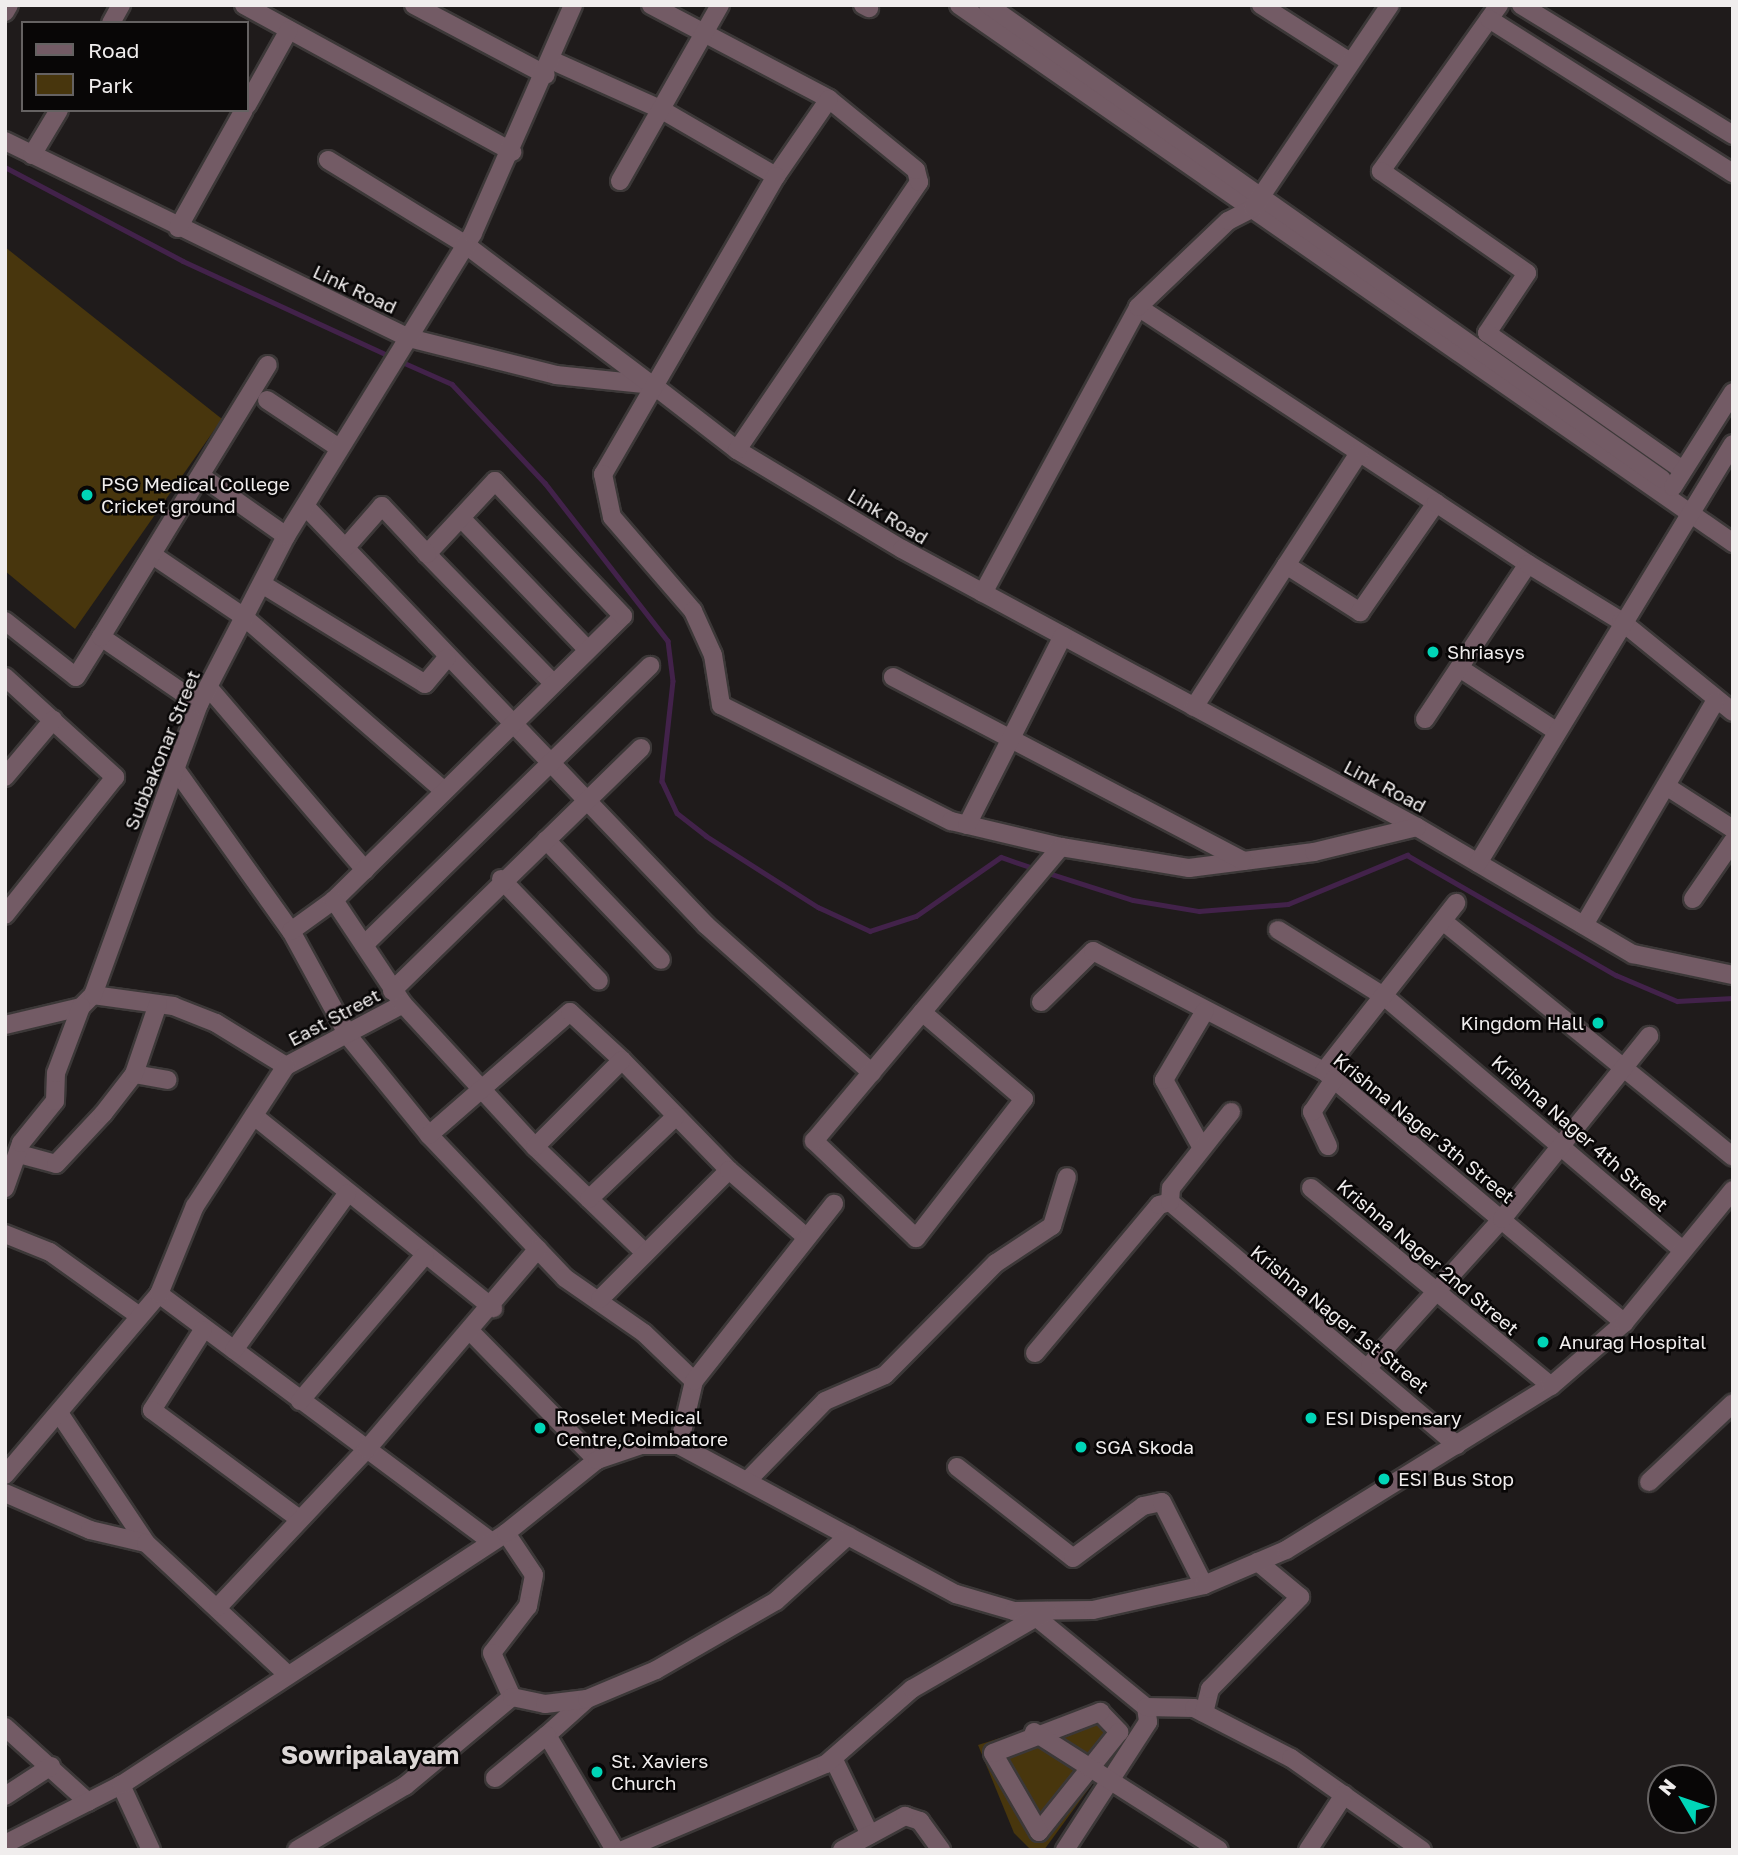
<!DOCTYPE html>
<style>
body{margin:0}
#map{position:relative;width:1738px;height:1855px;overflow:hidden;background:#1f1b1b;font-family:"Golos Text",sans-serif}
div>[style]{position:absolute}
[style*='--x']{left:calc(var(--x)*1px);top:calc(var(--y)*1px);width:calc(var(--w)*1px);rotate:calc(var(--a)*1deg)}
.green>*{inset:0;background:#48360d}
.stream>*{height:4.5px;margin:-2.25px;padding:0 2.25px;transform-origin:2.25px;border-radius:2.25px;background:#42224a}
.roads{filter:drop-shadow(2px 0 #3c3838) drop-shadow(-2px 0 #3c3838) drop-shadow(0 2px #3c3838) drop-shadow(0 -2px #3c3838)}
.minor>*{height:18px;margin:-9px;padding:0 9px;transform-origin:9px;border-radius:9px;background:#735b65}
.dots>*{width:19px;height:19px;translate:-50% -50%;box-sizing:border-box;border:4px solid #080606;border-radius:50%}
span{translate:-50% -50%;white-space:nowrap;text-align:center;line-height:1.15;-webkit-text-stroke:5px #080606;paint-order:stroke}
.street-label{font-size:19px;color:#f0eded}
.poi-label{font-size:19px;color:#f0eded}
.left{translate:0 -50%;text-align:left}
.right{translate:-100% -50%;text-align:right}
.district-label{font-size:26px;color:#dcd7d6;font-weight:700}
.frame{position:absolute;inset:0;border:7px solid #f0eded;pointer-events:none}
.legend{position:absolute;left:21px;top:21px;width:228px;height:91px;box-sizing:border-box;background:#080606;border:2px solid #656262;margin:0;padding:9px 12px;list-style:none;font-size:21px;color:#f0eded}
.legend li{display:flex;align-items:center;gap:14px;height:35px}
.legend b{width:35px;border:2px solid #656262}
.north{position:absolute;left:1647px;top:1764px;width:70px;height:70px;box-sizing:border-box;background:#080606;border:2px solid #656262;border-radius:50%;rotate:309deg;font-size:19px;font-weight:700;line-height:28px;text-align:center;color:#f0eded}
.north::after{content:'';display:block;margin:auto;width:24px;height:32px;background:#00d5b7;clip-path:polygon(50% 0,100% 100%,50% 72%,0 100%)}
</style>
<div id="map">
<div class="green">
<i style="clip-path:polygon(5px 247px,222px 419px,75px 629px,5px 571px)"></i>
<i style="clip-path:polygon(1106px 1704px,1128px 1735px,1044px 1850px,1031px 1850px,1014px 1833px,978px 1745px)"></i>
</div>
<div class="stream">
<i style="--x:5;--y:167;--w:201;--a:27.8"></i>
<i style="--x:183;--y:261;--w:230;--a:24.7"></i>
<i style="--x:400;--y:361;--w:57;--a:23.9"></i>
<i style="--x:452;--y:384;--w:136;--a:46.8"></i>
<i style="--x:545;--y:483;--w:200;--a:52.1"></i>
<i style="--x:668;--y:641;--w:40;--a:82.9"></i>
<i style="--x:673;--y:681;--w:101;--a:96.3"></i>
<i style="--x:662;--y:781;--w:35;--a:65"></i>
<i style="--x:677;--y:813;--w:37;--a:38"></i>
<i style="--x:706;--y:836;--w:133;--a:32.4"></i>
<i style="--x:818;--y:907;--w:57;--a:24.8"></i>
<i style="--x:870;--y:931;--w:48;--a:-18.1"></i>
<i style="--x:916;--y:916;--w:103;--a:-34.8"></i>
<i style="--x:1001;--y:857;--w:37;--a:19"></i>
<i style="--x:1048;--y:873;--w:89;--a:17.6"></i>
<i style="--x:1133;--y:900;--w:67;--a:9.5"></i>
<i style="--x:1199;--y:911;--w:89;--a:-4.5"></i>
<i style="--x:1288;--y:904;--w:129;--a:-22.4"></i>
<i style="--x:1407;--y:855;--w:241;--a:29.9"></i>
<i style="--x:1616;--y:975;--w:66;--a:23.1"></i>
<i style="--x:1677;--y:1001;--w:56;--a:-3.1"></i>
</div>
<div class="roads">
<div class="minor">
<i style="--x:244;--y:5;--w:306;--a:28.7"></i>
<i style="--x:414;--y:5;--w:149;--a:27.9"></i>
<i style="--x:651;--y:5;--w:201;--a:27.8"></i>
<i style="--x:863;--y:5;--w:7;--a:27"></i>
<i style="--x:959;--y:5;--w:943;--a:34.8"></i>
<i style="--x:988;--y:5;--w:824;--a:35.12"></i>
<i style="--x:1261;--y:5;--w:106;--a:32.6"></i>
<i style="--x:1499;--y:5;--w:204;--a:125.4"></i>
<i style="--x:1381;--y:171;--w:178;--a:34.9"></i>
<i style="--x:1527;--y:273;--w:72;--a:123.7"></i>
<i style="--x:1487;--y:333;--w:239;--a:35"></i>
<i style="--x:1521;--y:5;--w:249;--a:31.5"></i>
<i style="--x:5;--y:12;--w:8;--a:-60"></i>
<i style="--x:1489;--y:19;--w:289;--a:32.3"></i>
<i style="--x:111;--y:23;--w:21;--a:-61"></i>
<i style="--x:551;--y:60;--w:122;--a:24.2"></i>
<i style="--x:662;--y:110;--w:132;--a:30.1"></i>
<i style="--x:247;--y:105;--w:86;--a:-60.8"></i>
<i style="--x:5;--y:141;--w:449;--a:26"></i>
<i style="--x:409;--y:338;--w:152;--a:14.1"></i>
<i style="--x:556;--y:375;--w:98;--a:5.9"></i>
<i style="--x:653;--y:385;--w:106;--a:37.7"></i>
<i style="--x:737;--y:450;--w:192;--a:31"></i>
<i style="--x:902;--y:549;--w:585;--a:28.36"></i>
<i style="--x:1417;--y:827;--w:251;--a:30.5"></i>
<i style="--x:1633;--y:954;--w:102;--a:11.9"></i>
<i style="--x:32;--y:155;--w:52;--a:-59"></i>
<i style="--x:328;--y:160;--w:162;--a:31.6"></i>
<i style="--x:466;--y:245;--w:233;--a:37"></i>
<i style="--x:620;--y:181;--w:202;--a:-60.4"></i>
<i style="--x:178;--y:228;--w:135;--a:-60.8"></i>
<i style="--x:1138;--y:307;--w:357;--a:33.3"></i>
<i style="--x:267;--y:400;--w:87;--a:33.7"></i>
<i style="--x:737;--y:450;--w:324;--a:-55.8"></i>
<i style="--x:919;--y:182;--w:12;--a:-104"></i>
<i style="--x:916;--y:170;--w:112;--a:-140.8"></i>
<i style="--x:829;--y:99;--w:93;--a:124.5"></i>
<i style="--x:776;--y:176;--w:345;--a:120.1"></i>
<i style="--x:603;--y:474;--w:44;--a:78.2"></i>
<i style="--x:612;--y:517;--w:124;--a:49.2"></i>
<i style="--x:693;--y:611;--w:48;--a:65.6"></i>
<i style="--x:713;--y:655;--w:51;--a:80.9"></i>
<i style="--x:721;--y:705;--w:258;--a:26.8"></i>
<i style="--x:951;--y:821;--w:113;--a:13.3"></i>
<i style="--x:1061;--y:847;--w:130;--a:9.3"></i>
<i style="--x:1189;--y:868;--w:126;--a:-7.3"></i>
<i style="--x:1314;--y:852;--w:106;--a:-13.6"></i>
<i style="--x:201;--y:476;--w:104;--a:35.2"></i>
<i style="--x:1673;--y:487;--w:112;--a:-57.7"></i>
<i style="--x:306;--y:507;--w:579;--a:46.26"></i>
<i style="--x:706;--y:925;--w:222;--a:41.7"></i>
<i style="--x:461;--y:518;--w:182;--a:46.1"></i>
<i style="--x:427;--y:554;--w:180;--a:45.7"></i>
<i style="--x:154;--y:556;--w:109;--a:34.1"></i>
<i style="--x:244;--y:617;--w:265;--a:41"></i>
<i style="--x:1286;--y:565;--w:88;--a:32.4"></i>
<i style="--x:1360;--y:612;--w:133;--a:-55.1"></i>
<i style="--x:1436;--y:503;--w:110;--a:33.5"></i>
<i style="--x:262;--y:584;--w:191;--a:31.5"></i>
<i style="--x:425;--y:684;--w:34;--a:-50"></i>
<i style="--x:983;--y:593;--w:325;--a:-61.5"></i>
<i style="--x:1138;--y:307;--w:124;--a:-43.7"></i>
<i style="--x:1228;--y:221;--w:28;--a:-27"></i>
<i style="--x:1253;--y:208;--w:245;--a:-56"></i>
<i style="--x:5;--y:621;--w:90;--a:38.3"></i>
<i style="--x:76;--y:677;--w:47;--a:-58"></i>
<i style="--x:1461;--y:669;--w:113;--a:33.1"></i>
<i style="--x:5;--y:677;--w:149;--a:42.3"></i>
<i style="--x:115;--y:777;--w:176;--a:128.6"></i>
<i style="--x:893;--y:677;--w:396;--a:27.7"></i>
<i style="--x:209;--y:688;--w:240;--a:49.4"></i>
<i style="--x:199;--y:704;--w:119;--a:-145.6"></i>
<i style="--x:101;--y:637;--w:319;--a:-58.5"></i>
<i style="--x:1194;--y:707;--w:303;--a:-57"></i>
<i style="--x:1425;--y:719;--w:186;--a:-56.4"></i>
<i style="--x:1528;--y:564;--w:109;--a:31.5"></i>
<i style="--x:1621;--y:621;--w:144;--a:39.1"></i>
<i style="--x:176;--y:770;--w:198;--a:54.5"></i>
<i style="--x:291;--y:931;--w:121;--a:61.3"></i>
<i style="--x:349;--y:1037;--w:127;--a:50.8"></i>
<i style="--x:429;--y:1135;--w:197;--a:46.4"></i>
<i style="--x:565;--y:1278;--w:96;--a:34.8"></i>
<i style="--x:644;--y:1333;--w:69;--a:43.8"></i>
<i style="--x:694;--y:1381;--w:66;--a:103.2"></i>
<i style="--x:5;--y:777;--w:75;--a:-49.9"></i>
<i style="--x:1666;--y:786;--w:80;--a:32.7"></i>
<i style="--x:967;--y:825;--w:212;--a:-63.1"></i>
<i style="--x:546;--y:840;--w:166;--a:46.2"></i>
<i style="--x:1478;--y:863;--w:490;--a:-58.7"></i>
<i style="--x:501;--y:879;--w:141;--a:46.1"></i>
<i style="--x:1693;--y:899;--w:70;--a:-55.4"></i>
<i style="--x:1444;--y:922;--w:372;--a:39.1"></i>
<i style="--x:1584;--y:925;--w:259;--a:-59.6"></i>
<i style="--x:1278;--y:930;--w:126;--a:32.1"></i>
<i style="--x:1385;--y:997;--w:389;--a:40.4"></i>
<i style="--x:291;--y:931;--w:53;--a:-35.8"></i>
<i style="--x:334;--y:900;--w:405;--a:-44.5"></i>
<i style="--x:623;--y:616;--w:186;--a:-133.5"></i>
<i style="--x:495;--y:481;--w:100;--a:133"></i>
<i style="--x:427;--y:554;--w:66;--a:-133.2"></i>
<i style="--x:382;--y:506;--w:55;--a:131.3"></i>
<i style="--x:364;--y:945;--w:400;--a:-44.3"></i>
<i style="--x:392;--y:991;--w:348;--a:-44.3"></i>
<i style="--x:93;--y:995;--w:81;--a:7.8"></i>
<i style="--x:173;--y:1006;--w:46;--a:21.6"></i>
<i style="--x:216;--y:1023;--w:82;--a:31.6"></i>
<i style="--x:286;--y:1066;--w:132;--a:-27.9"></i>
<i style="--x:403;--y:1004;--w:125;--a:-123.6"></i>
<i style="--x:1041;--y:1002;--w:73;--a:-44.4"></i>
<i style="--x:1093;--y:951;--w:260;--a:27.5"></i>
<i style="--x:1324;--y:1071;--w:392;--a:40"></i>
<i style="--x:403;--y:1004;--w:195;--a:47.3"></i>
<i style="--x:535;--y:1147;--w:153;--a:43.9"></i>
<i style="--x:922;--y:1012;--w:134;--a:40.5"></i>
<i style="--x:1024;--y:1099;--w:176;--a:127.8"></i>
<i style="--x:916;--y:1238;--w:141;--a:-136.4"></i>
<i style="--x:814;--y:1141;--w:384;--a:-50"></i>
<i style="--x:5;--y:1025;--w:78;--a:-13.3"></i>
<i style="--x:81;--y:1007;--w:17;--a:-45"></i>
<i style="--x:93;--y:995;--w:310;--a:-70"></i>
<i style="--x:199;--y:704;--w:189;--a:-62.6"></i>
<i style="--x:286;--y:536;--w:356;--a:-58.3"></i>
<i style="--x:473;--y:233;--w:249;--a:-66.3"></i>
<i style="--x:1324;--y:1071;--w:214;--a:-51.8"></i>
<i style="--x:134;--y:1074;--w:34;--a:10"></i>
<i style="--x:254;--y:1116;--w:307;--a:38.8"></i>
<i style="--x:429;--y:1135;--w:187;--a:-41.1"></i>
<i style="--x:570;--y:1012;--w:71;--a:42.7"></i>
<i style="--x:622;--y:1060;--w:153;--a:45.8"></i>
<i style="--x:729;--y:1170;--w:182;--a:135"></i>
<i style="--x:1328;--y:1146;--w:38;--a:-115"></i>
<i style="--x:1312;--y:1112;--w:40;--a:-56"></i>
<i style="--x:535;--y:1147;--w:123;--a:-45"></i>
<i style="--x:1202;--y:1148;--w:78;--a:-119.2"></i>
<i style="--x:1164;--y:1080;--w:80;--a:-59.3"></i>
<i style="--x:19;--y:1154;--w:38;--a:15"></i>
<i style="--x:56;--y:1164;--w:69;--a:-46.8"></i>
<i style="--x:103;--y:1114;--w:51;--a:-52.2"></i>
<i style="--x:134;--y:1074;--w:74;--a:-71.1"></i>
<i style="--x:729;--y:1170;--w:102;--a:41"></i>
<i style="--x:5;--y:1188;--w:48;--a:-70.4"></i>
<i style="--x:21;--y:1143;--w:54;--a:-51"></i>
<i style="--x:55;--y:1101;--w:28;--a:-88"></i>
<i style="--x:56;--y:1073;--w:71;--a:-69.3"></i>
<i style="--x:1311;--y:1188;--w:311;--a:39.5"></i>
<i style="--x:589;--y:1199;--w:119;--a:-43.6"></i>
<i style="--x:1170;--y:1202;--w:376;--a:40.3"></i>
<i style="--x:5;--y:1234;--w:48;--a:21.8"></i>
<i style="--x:50;--y:1252;--w:108;--a:35.6"></i>
<i style="--x:159;--y:1294;--w:413;--a:36.7"></i>
<i style="--x:203;--y:1330;--w:95;--a:122.5"></i>
<i style="--x:152;--y:1410;--w:182;--a:36.5"></i>
<i style="--x:471;--y:1332;--w:180;--a:45.5"></i>
<i style="--x:234;--y:1350;--w:193;--a:-54.1"></i>
<i style="--x:1035;--y:1353;--w:193;--a:-50"></i>
<i style="--x:1159;--y:1205;--w:11;--a:-15"></i>
<i style="--x:1170;--y:1202;--w:14;--a:-86"></i>
<i style="--x:1171;--y:1188;--w:97;--a:-51.7"></i>
<i style="--x:1370;--y:1365;--w:197;--a:-47.9"></i>
<i style="--x:1502;--y:1219;--w:235;--a:-51.2"></i>
<i style="--x:694;--y:1381;--w:226;--a:-51.7"></i>
<i style="--x:300;--y:1401;--w:192;--a:-49.4"></i>
<i style="--x:59;--y:1413;--w:156;--a:56.2"></i>
<i style="--x:957;--y:1467;--w:147;--a:38.1"></i>
<i style="--x:1073;--y:1558;--w:87;--a:-36.6"></i>
<i style="--x:1143;--y:1506;--w:19;--a:-12"></i>
<i style="--x:1162;--y:1502;--w:93;--a:63.2"></i>
<i style="--x:5;--y:1475;--w:238;--a:-49.6"></i>
<i style="--x:159;--y:1294;--w:95;--a:-67.8"></i>
<i style="--x:195;--y:1206;--w:167;--a:-57"></i>
<i style="--x:748;--y:1480;--w:110;--a:-45.7"></i>
<i style="--x:825;--y:1401;--w:65;--a:-23.4"></i>
<i style="--x:885;--y:1375;--w:158;--a:-45.3"></i>
<i style="--x:996;--y:1263;--w:67;--a:-33.5"></i>
<i style="--x:1052;--y:1226;--w:51;--a:-73"></i>
<i style="--x:1649;--y:1482;--w:115;--a:-43.2"></i>
<i style="--x:5;--y:1493;--w:93;--a:23.5"></i>
<i style="--x:90;--y:1530;--w:57;--a:13.1"></i>
<i style="--x:146;--y:1543;--w:190;--a:42.9"></i>
<i style="--x:506;--y:1533;--w:50;--a:56.3"></i>
<i style="--x:534;--y:1575;--w:32;--a:101"></i>
<i style="--x:528;--y:1606;--w:59;--a:127.5"></i>
<i style="--x:492;--y:1653;--w:48;--a:65.6"></i>
<i style="--x:218;--y:1607;--w:217;--a:-46.7"></i>
<i style="--x:367;--y:1449;--w:263;--a:-49.5"></i>
<i style="--x:1036;--y:1617;--w:142;--a:39.3"></i>
<i style="--x:1146;--y:1707;--w:15;--a:82"></i>
<i style="--x:1148;--y:1722;--w:153;--a:123"></i>
<i style="--x:587;--y:1699;--w:54;--a:138"></i>
<i style="--x:547;--y:1735;--w:134;--a:59.4"></i>
<i style="--x:1146;--y:1707;--w:48;--a:1.2"></i>
<i style="--x:1194;--y:1708;--w:109;--a:27.3"></i>
<i style="--x:1291;--y:1758;--w:160;--a:35.1"></i>
<i style="--x:1100;--y:1712;--w:28;--a:46"></i>
<i style="--x:1119;--y:1732;--w:128;--a:128.7"></i>
<i style="--x:1039;--y:1832;--w:91;--a:-120.2"></i>
<i style="--x:993;--y:1753;--w:115;--a:-21"></i>
<i style="--x:1204;--y:1713;--w:25;--a:-76"></i>
<i style="--x:1210;--y:1689;--w:129;--a:-45.6"></i>
<i style="--x:1300;--y:1597;--w:55;--a:-140.2"></i>
<i style="--x:5;--y:1727;--w:112;--a:42.1"></i>
<i style="--x:1034;--y:1732;--w:219;--a:32.5"></i>
<i style="--x:833;--y:1758;--w:85;--a:64.3"></i>
<i style="--x:495;--y:1778;--w:67;--a:-39.6"></i>
<i style="--x:5;--y:1796;--w:55;--a:-33.1"></i>
<i style="--x:5;--y:1844;--w:130;--a:-27"></i>
<i style="--x:151;--y:1850;--w:72;--a:-114.8"></i>
<i style="--x:121;--y:1785;--w:460;--a:-33.2"></i>
<i style="--x:506;--y:1533;--w:117;--a:-38.7"></i>
<i style="--x:597;--y:1460;--w:46;--a:-18.8"></i>
<i style="--x:641;--y:1445;--w:38;--a:0"></i>
<i style="--x:679;--y:1445;--w:315;--a:28.3"></i>
<i style="--x:956;--y:1594;--w:60;--a:16.3"></i>
<i style="--x:1014;--y:1611;--w:79;--a:-0.7"></i>
<i style="--x:1093;--y:1610;--w:114;--a:-12.7"></i>
<i style="--x:1204;--y:1585;--w:89;--a:-23.1"></i>
<i style="--x:1286;--y:1550;--w:312;--a:-31.8"></i>
<i style="--x:1551;--y:1386;--w:96;--a:-40.8"></i>
<i style="--x:1624;--y:1323;--w:172;--a:-50.7"></i>
<i style="--x:297;--y:1850;--w:126;--a:-30.7"></i>
<i style="--x:405;--y:1786;--w:139;--a:-39.8"></i>
<i style="--x:512;--y:1697;--w:34;--a:12"></i>
<i style="--x:545;--y:1704;--w:42;--a:-6.8"></i>
<i style="--x:587;--y:1699;--w:75;--a:-22.8"></i>
<i style="--x:656;--y:1670;--w:138;--a:-29.9"></i>
<i style="--x:776;--y:1601;--w:97;--a:-42.1"></i>
<i style="--x:623;--y:1850;--w:220;--a:-23"></i>
<i style="--x:826;--y:1764;--w:114;--a:-41.1"></i>
<i style="--x:912;--y:1689;--w:156;--a:-30"></i>
<i style="--x:842;--y:1850;--w:72;--a:-28.4"></i>
<i style="--x:905;--y:1816;--w:16;--a:18"></i>
<i style="--x:920;--y:1821;--w:36;--a:54"></i>
<i style="--x:1308;--y:1850;--w:66;--a:-56.8"></i>
</div>
</div>
<div class="dots">
<i style="left:87px;top:495px;background:#00d5b7"></i>
<i style="left:1433px;top:652px;background:#00d5b7"></i>
<i style="left:1598px;top:1023px;background:#00d5b7"></i>
<i style="left:1543px;top:1342px;background:#00d5b7"></i>
<i style="left:1311px;top:1418px;background:#00d5b7"></i>
<i style="left:540px;top:1428px;background:#00d5b7"></i>
<i style="left:1081px;top:1447px;background:#00d5b7"></i>
<i style="left:1384px;top:1479px;background:#00d5b7"></i>
<i style="left:597px;top:1772px;background:#00d5b7"></i>
</div>
<div class="street-label">
<span style="left:355px;top:289px;rotate:25deg">Link Road</span>
<span style="left:888px;top:516px;rotate:31deg">Link Road</span>
<span style="left:162px;top:750px;rotate:-68deg">Subbakonar Street</span>
<span style="left:1385px;top:786px;rotate:28deg">Link Road</span>
<span style="left:334px;top:1017px;rotate:-28deg">East Street</span>
<span style="left:1424px;top:1128px;rotate:39deg">Krishna Nager 3th Street</span>
<span style="left:1580px;top:1133px;rotate:41deg">Krishna Nager 4th Street</span>
<span style="left:1428px;top:1257px;rotate:40deg">Krishna Nager 2nd Street</span>
<span style="left:1340px;top:1319px;rotate:39deg">Krishna Nager 1st Street</span>
</div>
<div class="poi-label">
<span class="left" style="left:101px;top:495px">PSG Medical College<br>Cricket ground</span>
<span class="left" style="left:1447px;top:652px">Shriasys</span>
<span class="right" style="left:1584px;top:1023px">Kingdom Hall</span>
<span class="left" style="left:1559px;top:1342px">Anurag Hospital</span>
<span class="left" style="left:556px;top:1428px">Roselet Medical<br>Centre,Coimbatore</span>
<span class="left" style="left:1325px;top:1418px">ESI Dispensary</span>
<span class="left" style="left:1095px;top:1447px">SGA Skoda</span>
<span class="left" style="left:1398px;top:1479px">ESI Bus Stop</span>
<span class="left" style="left:611px;top:1772px">St. Xaviers<br>Church</span>
</div>
<div class="district-label">
<span style="left:370px;top:1755px">Sowripalayam</span>
</div>
<div class="frame"></div>
<ul class="legend">
<li><b style="height:9px;background:#735b65"></b>Road</li>
<li><b style="height:19px;background:#48360d"></b>Park</li>
</ul>
<div class="north">N</div>
</div>
